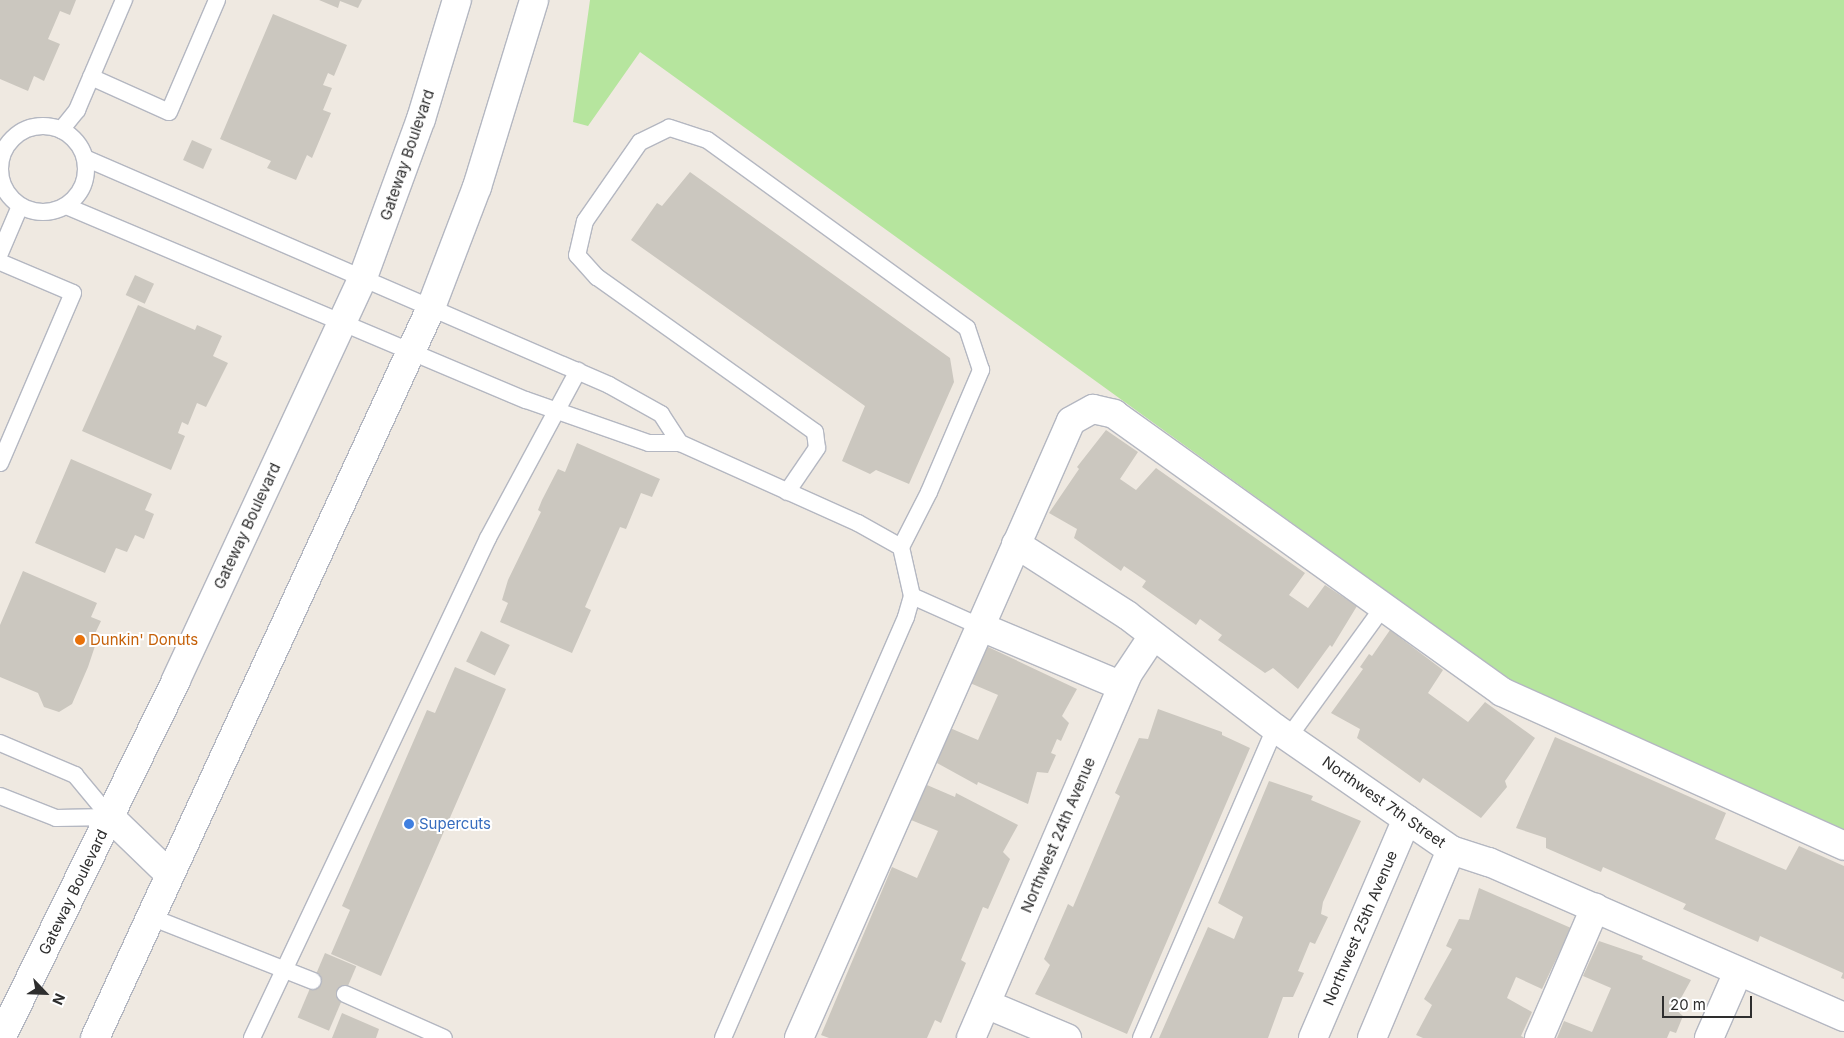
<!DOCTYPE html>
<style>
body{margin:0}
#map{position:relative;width:1844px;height:1038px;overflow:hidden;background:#efe9e1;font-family:Inter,sans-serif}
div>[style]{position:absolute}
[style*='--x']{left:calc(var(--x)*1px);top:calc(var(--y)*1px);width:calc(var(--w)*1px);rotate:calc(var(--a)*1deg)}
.green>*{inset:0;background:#b6e59e}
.building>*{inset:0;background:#cbc7bf;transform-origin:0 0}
.roads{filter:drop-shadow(1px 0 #b4b7c1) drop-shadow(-1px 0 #b4b7c1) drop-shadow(0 1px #b4b7c1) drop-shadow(0 -1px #b4b7c1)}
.lane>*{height:16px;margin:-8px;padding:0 8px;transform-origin:8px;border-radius:8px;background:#fff}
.lane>.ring{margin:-8px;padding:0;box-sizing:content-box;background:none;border:16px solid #fff;border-radius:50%}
.street>*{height:28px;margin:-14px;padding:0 14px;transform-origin:14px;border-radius:14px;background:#fff}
.secondary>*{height:28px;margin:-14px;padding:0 14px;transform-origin:14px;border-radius:14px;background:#fff}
.dots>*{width:14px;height:14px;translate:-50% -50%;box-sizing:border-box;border:2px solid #fff;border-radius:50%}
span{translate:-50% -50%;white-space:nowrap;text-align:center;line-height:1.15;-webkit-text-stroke:4px #fff;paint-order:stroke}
.street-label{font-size:15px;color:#2e2e2e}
.food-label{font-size:15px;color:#c56008}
.left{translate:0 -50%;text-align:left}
.shop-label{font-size:15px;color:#366cbe}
.north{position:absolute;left:20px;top:968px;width:50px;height:50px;-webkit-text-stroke:4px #fff;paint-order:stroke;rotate:114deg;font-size:14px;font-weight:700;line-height:20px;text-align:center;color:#2e2e2e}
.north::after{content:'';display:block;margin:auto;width:18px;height:22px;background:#2e2e2e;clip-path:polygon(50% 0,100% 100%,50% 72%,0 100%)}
.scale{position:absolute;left:1662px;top:996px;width:90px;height:22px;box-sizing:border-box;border:2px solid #2e2e2e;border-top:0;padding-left:6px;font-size:15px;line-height:18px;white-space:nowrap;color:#2e2e2e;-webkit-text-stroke:4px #fff;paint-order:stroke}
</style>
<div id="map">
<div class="green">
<i style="clip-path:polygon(590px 0,1844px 0,1844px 834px,1515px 684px,640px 52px,588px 126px,573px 122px)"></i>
</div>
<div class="building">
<i style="clip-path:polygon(0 0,76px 0,70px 15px,60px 11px,48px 39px,60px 44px,44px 81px,34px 76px,28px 91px,0 79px)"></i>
<i style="clip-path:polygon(319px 0,362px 0,358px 8px,340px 1px,338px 8px)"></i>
<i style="clip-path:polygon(273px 14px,347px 45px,334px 76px,328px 73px,323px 85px,332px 88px,323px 110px,331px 113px,312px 158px,307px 155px,296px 180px,267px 168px,271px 161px,220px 139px)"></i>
<i style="left:192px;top:140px;width:22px;height:22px;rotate:24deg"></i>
<i style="clip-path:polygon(690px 172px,950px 358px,954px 382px,909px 484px,876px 470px,870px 474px,842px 461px,865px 406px,631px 240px,657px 203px,662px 206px)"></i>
<i style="left:135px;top:275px;width:21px;height:22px;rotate:25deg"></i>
<i style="clip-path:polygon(138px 305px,195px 330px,197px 325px,222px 336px,213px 356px,228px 363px,206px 407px,197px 403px,188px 425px,182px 422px,178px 433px,185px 436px,171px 470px,82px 431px)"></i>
<i style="clip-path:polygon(1106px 430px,1138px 452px,1120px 479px,1136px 490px,1156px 468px,1305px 573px,1289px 595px,1308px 608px,1325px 585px,1357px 606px,1332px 647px,1330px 645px,1298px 689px,1273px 668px,1265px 673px,1218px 640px,1222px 635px,1200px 619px,1196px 625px,1142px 587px,1146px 581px,1124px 566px,1121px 571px,1074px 538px,1077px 529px,1049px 513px,1079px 469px,1077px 467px)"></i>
<i style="clip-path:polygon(577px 443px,660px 479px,652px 497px,641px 493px,626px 529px,620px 527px,585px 607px,591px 610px,572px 653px,500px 622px,508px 603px,502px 600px,508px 580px,541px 512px,538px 510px,542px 500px,558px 469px,565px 472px)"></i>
<i style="clip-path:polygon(71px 459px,152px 494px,145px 510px,154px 514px,144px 539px,135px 535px,127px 552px,116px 548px,105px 573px,35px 543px)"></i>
<i style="clip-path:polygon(23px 571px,97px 603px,91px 617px,101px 621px,90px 644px,95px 646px,88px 667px,72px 704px,59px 712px,44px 707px,38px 693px,0 677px,0 625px)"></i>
<i style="clip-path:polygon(1390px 630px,1443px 670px,1428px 693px,1468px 722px,1485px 702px,1535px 738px,1505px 781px,1507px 787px,1481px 818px,1423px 778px,1420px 783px,1357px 738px,1360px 729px,1331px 713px,1363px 669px,1360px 667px,1369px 654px,1372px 656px)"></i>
<i style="left:481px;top:631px;width:32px;height:34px;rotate:26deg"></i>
<i style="clip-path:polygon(986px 646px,1077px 689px,1062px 716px,1069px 723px,1061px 741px,1057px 739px,1051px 753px,1056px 755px,1048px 773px,1037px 772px,1028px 804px,978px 782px,977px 785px,937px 763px,950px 728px,978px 740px,998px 695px,970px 683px)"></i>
<i style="clip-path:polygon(455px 667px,506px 689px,381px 976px,331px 954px,350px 910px,342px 906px,427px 710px,435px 713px)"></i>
<i style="clip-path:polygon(1158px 709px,1222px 732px,1222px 735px,1250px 748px,1127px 1034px,1035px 994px,1050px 965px,1044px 959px,1068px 904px,1073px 907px,1120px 796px,1115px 793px,1139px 738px,1148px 739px)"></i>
<i style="clip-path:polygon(1555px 737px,1726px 813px,1715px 839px,1786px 870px,1799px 846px,1844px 866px,1844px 979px,1841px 978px,1843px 973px,1760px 936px,1758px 942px,1683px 909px,1686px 904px,1603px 867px,1601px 872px,1546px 848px,1546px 838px,1516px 828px)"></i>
<i style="clip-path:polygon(1269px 781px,1313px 796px,1311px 800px,1361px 821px,1323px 902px,1321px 914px,1328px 917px,1315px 944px,1310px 942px,1298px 971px,1304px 973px,1293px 997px,1283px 997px,1268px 1038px,1159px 1038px,1208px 927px,1234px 939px,1243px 917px,1218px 903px)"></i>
<i style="clip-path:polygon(927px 785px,955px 797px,956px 793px,1018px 825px,1003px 852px,1010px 859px,988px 909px,983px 907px,961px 960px,966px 963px,941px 1023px,935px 1020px,927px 1038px,829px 1038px,821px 1035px,892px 867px,917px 878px,938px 831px,911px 820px)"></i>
<i style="clip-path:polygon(1479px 888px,1571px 928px,1542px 989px,1516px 977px,1507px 998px,1532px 1012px,1521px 1036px,1525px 1038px,1423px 1038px,1416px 1035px,1432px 1005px,1424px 999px,1452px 949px,1446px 946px,1459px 919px,1469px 920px)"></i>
<i style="clip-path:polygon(1599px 941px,1643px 956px,1642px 959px,1691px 980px,1675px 1009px,1683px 1016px,1676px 1033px,1670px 1031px,1667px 1038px,1557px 1038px,1564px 1021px,1592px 1032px,1611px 988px,1583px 976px)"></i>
<i style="left:325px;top:953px;width:34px;height:70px;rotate:23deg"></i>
<i style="clip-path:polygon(342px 1013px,379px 1029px,376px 1038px,332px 1038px)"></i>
</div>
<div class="roads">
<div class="lane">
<i style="--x:91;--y:77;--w:85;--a:24.2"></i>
<i style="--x:169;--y:112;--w:122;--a:-66.8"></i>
<i class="ring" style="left:0;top:126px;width:70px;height:70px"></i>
<i style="--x:61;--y:130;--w:26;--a:-51"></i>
<i style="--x:77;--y:110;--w:120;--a:-66.9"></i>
<i style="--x:85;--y:158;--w:571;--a:23.42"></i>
<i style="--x:609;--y:385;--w:60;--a:29.1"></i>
<i style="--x:661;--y:414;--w:35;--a:57"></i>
<i style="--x:66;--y:206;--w:499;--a:22.9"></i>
<i style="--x:526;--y:400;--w:130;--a:19.3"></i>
<i style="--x:649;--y:443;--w:31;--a:0"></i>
<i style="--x:680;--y:443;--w:195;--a:24.2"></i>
<i style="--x:858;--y:523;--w:49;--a:29.2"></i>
<i style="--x:0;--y:253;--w:51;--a:-66.9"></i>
<i style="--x:0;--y:262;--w:79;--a:23"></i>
<i style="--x:73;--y:293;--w:185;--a:113.2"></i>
<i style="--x:912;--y:596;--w:73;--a:24.1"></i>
<i style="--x:1288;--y:738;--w:163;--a:-54"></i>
<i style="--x:0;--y:743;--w:82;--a:23.1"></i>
<i style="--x:75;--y:775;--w:55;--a:50.2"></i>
<i style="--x:0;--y:796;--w:60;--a:21.4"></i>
<i style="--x:56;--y:818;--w:54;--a:-1.1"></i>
<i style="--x:148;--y:916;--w:177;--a:21.5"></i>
<i style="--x:345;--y:994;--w:108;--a:24"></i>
<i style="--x:252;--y:1038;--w:553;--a:-64.73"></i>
<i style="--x:488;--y:538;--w:190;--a:-61.7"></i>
<i style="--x:723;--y:1038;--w:459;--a:-66.5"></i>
<i style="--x:906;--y:617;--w:22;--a:-74"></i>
<i style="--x:912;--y:596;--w:50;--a:-102.7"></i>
<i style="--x:901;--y:547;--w:62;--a:-63"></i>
<i style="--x:929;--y:492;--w:133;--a:-66.9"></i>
<i style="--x:981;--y:370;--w:44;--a:-108.4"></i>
<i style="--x:967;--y:328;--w:321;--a:-144.1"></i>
<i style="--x:707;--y:140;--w:40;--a:-162"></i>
<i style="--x:669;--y:128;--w:32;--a:154"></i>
<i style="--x:640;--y:142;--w:96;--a:124.8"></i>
<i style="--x:585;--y:221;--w:35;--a:103"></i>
<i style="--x:577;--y:255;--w:30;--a:48"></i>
<i style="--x:597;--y:277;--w:267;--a:35.4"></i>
<i style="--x:815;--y:432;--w:16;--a:83"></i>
<i style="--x:817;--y:448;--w:53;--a:124.3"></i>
<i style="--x:1141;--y:1038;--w:338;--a:-66.6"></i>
</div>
<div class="street">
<i style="--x:1016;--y:544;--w:132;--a:32.6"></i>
<i style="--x:1127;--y:615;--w:186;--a:37.4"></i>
<i style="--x:1275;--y:728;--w:214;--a:34.7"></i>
<i style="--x:1451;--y:850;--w:40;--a:18"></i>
<i style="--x:1489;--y:862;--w:387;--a:23.6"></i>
<i style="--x:979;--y:626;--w:155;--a:22.8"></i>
<i style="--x:986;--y:1004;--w:88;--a:22.8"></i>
<i style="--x:799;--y:1038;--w:674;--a:-66.21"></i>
<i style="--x:1071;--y:421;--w:25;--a:-29"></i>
<i style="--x:1093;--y:409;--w:22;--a:13"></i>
<i style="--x:1114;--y:414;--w:477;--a:35.6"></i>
<i style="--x:1502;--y:692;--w:375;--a:24.2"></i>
<i style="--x:971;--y:1038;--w:395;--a:-66.7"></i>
<i style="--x:1127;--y:675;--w:47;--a:-56.3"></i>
<i style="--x:1313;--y:1038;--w:238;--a:-66.8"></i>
<i style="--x:1372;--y:1038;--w:204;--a:-67.2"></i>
<i style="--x:1539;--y:1038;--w:142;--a:-66.7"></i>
<i style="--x:1709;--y:1038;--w:72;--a:-66.3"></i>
</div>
<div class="secondary">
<i style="--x:110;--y:817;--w:81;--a:44"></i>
<i style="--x:1;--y:1038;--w:398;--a:-63.9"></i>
<i style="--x:176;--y:680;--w:441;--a:-65.1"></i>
<i style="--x:362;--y:280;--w:171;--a:-69.9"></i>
<i style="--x:421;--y:119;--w:124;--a:-73.2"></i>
<i style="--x:95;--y:1038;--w:801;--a:-65.29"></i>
<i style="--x:430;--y:310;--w:132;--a:-69.1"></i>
<i style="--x:477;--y:187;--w:195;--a:-73"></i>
</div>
</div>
<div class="dots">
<i style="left:80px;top:640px;background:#e8710a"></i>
<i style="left:409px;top:824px;background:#3f7fe0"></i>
</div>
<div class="street-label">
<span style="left:407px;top:155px;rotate:-71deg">Gateway Boulevard</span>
<span style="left:247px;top:526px;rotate:-65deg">Gateway Boulevard</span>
<span style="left:1384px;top:802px;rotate:35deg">Northwest 7th Street</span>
<span style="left:1058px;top:835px;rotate:-67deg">Northwest 24th Avenue</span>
<span style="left:73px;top:892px;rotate:-64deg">Gateway Boulevard</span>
<span style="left:1360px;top:928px;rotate:-67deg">Northwest 25th Avenue</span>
</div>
<div class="food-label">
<span class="left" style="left:90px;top:640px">Dunkin' Donuts</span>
</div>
<div class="shop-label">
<span class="left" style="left:419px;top:824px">Supercuts</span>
</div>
<div class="north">N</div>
<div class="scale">20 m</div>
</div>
